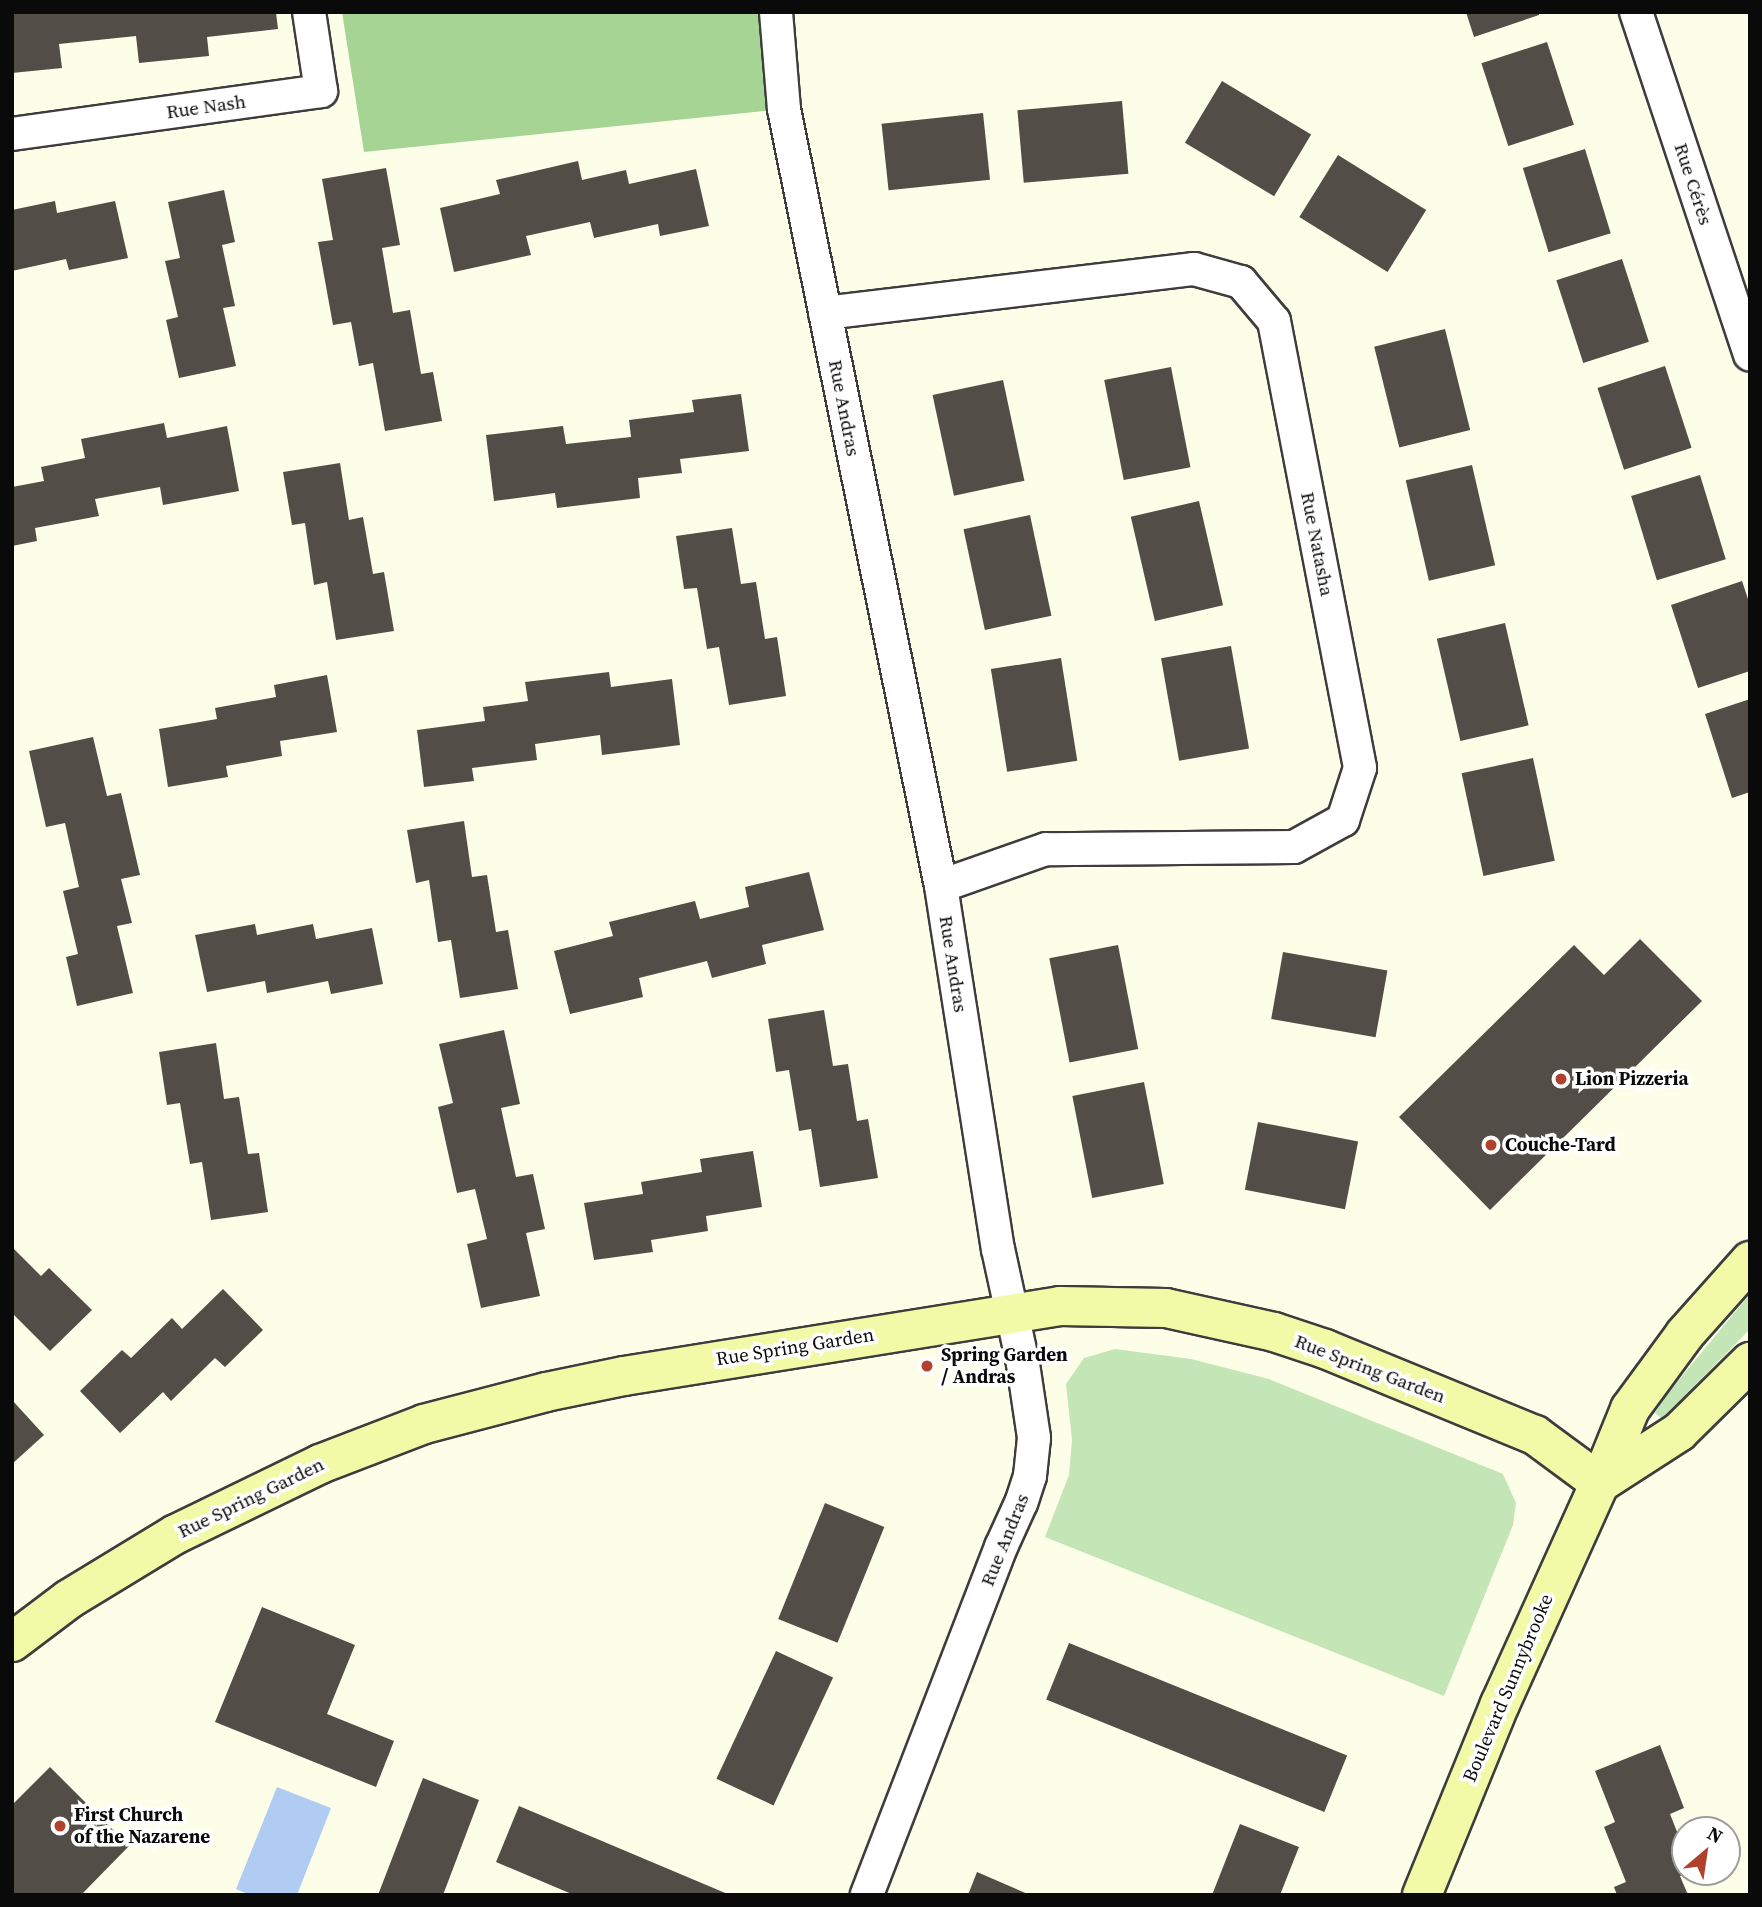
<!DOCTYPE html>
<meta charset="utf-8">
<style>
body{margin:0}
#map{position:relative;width:1762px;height:1907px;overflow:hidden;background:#fdfee8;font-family:"Source Serif 4",serif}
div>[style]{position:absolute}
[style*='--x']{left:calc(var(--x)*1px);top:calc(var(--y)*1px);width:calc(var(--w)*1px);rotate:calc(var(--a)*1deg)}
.green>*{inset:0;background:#c4e5b5}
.forest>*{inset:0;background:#a5d495}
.water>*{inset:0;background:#b0ccf2}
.building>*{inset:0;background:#524d47;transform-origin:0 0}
.roads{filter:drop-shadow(2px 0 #3d3d3d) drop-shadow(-2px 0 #3d3d3d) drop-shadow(0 2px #3d3d3d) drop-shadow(0 -2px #3d3d3d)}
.street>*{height:32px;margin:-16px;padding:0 16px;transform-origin:16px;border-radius:16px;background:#fff}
.secondary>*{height:38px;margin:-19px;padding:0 19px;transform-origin:19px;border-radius:19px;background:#f2faa7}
.dots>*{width:19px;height:19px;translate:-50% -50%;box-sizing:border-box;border:4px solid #fff;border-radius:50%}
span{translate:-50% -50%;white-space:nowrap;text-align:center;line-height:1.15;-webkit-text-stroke:7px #fff;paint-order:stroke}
.street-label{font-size:19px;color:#0a0a0a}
.poi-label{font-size:19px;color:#0a0a0a;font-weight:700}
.left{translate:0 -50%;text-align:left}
.frame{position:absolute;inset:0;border:14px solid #0a0a0a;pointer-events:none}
.north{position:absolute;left:1671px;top:1816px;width:70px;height:70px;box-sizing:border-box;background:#fff;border:2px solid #9d9d9d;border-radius:50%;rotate:29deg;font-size:19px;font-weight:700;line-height:28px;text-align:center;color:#0a0a0a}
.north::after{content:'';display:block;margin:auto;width:24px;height:32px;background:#b0412c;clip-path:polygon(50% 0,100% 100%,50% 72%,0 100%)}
</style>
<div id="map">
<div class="green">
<i style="clip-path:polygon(1750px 1294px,1750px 1329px,1662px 1419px,1655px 1413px,1668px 1393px)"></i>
<i style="clip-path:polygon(1115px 1349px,1191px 1359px,1269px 1379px,1503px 1474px,1516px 1503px,1513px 1525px,1444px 1696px,1045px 1537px,1069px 1475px,1072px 1440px,1066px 1384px,1084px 1358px)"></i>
</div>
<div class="forest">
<i style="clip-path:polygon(342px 12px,776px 12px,784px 109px,364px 152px)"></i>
</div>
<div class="water">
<i style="clip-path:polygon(277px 1787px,331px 1808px,297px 1895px,250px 1895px,236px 1889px)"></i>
</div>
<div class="building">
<i style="clip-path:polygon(12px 12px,276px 12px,278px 29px,207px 37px,209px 56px,139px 63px,136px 36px,59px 44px,62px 68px,12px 73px)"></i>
<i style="clip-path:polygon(1466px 12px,1539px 12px,1539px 15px,1474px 37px)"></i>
<i style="left:1547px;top:42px;width:87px;height:69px;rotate:72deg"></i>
<i style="left:1222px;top:81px;width:104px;height:72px;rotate:31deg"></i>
<i style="left:1122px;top:101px;width:73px;height:105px;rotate:85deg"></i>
<i style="left:983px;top:113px;width:67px;height:102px;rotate:84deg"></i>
<i style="left:1585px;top:149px;width:88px;height:65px;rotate:73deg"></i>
<i style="left:1338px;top:155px;width:104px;height:73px;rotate:32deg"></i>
<i style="clip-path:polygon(578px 161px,582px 180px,626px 170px,629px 184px,696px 169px,709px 226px,660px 236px,658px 224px,594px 238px,590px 222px,526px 236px,531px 255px,454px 272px,440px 208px,500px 194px,496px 180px)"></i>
<i style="clip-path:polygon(386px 168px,400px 245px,382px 248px,393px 313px,410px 310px,421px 374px,433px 372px,442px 421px,385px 431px,373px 363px,359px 366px,351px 322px,333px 325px,318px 242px,333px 240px,322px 179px)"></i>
<i style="clip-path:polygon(224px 190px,235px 242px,222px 245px,235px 306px,223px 308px,236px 366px,179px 378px,166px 320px,178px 317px,165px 261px,180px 258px,168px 202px)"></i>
<i style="clip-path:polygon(55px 201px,57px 213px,115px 201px,128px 258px,69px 270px,66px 259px,12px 271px,12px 210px)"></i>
<i style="left:1622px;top:259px;width:87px;height:69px;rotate:72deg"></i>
<i style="left:1445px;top:329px;width:104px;height:73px;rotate:76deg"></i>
<i style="left:1665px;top:366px;width:86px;height:71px;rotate:72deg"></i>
<i style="left:1171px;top:367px;width:102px;height:68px;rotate:79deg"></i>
<i style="left:1003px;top:380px;width:103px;height:72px;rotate:78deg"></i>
<i style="clip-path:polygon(741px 394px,749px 451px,680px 459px,682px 473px,638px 478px,640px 498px,557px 508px,555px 493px,494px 501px,486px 435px,563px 426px,566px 444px,631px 437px,629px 420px,694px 412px,692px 400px)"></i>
<i style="clip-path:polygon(164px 423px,167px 438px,227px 426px,239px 491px,163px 505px,160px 487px,95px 499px,99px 516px,35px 528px,37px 541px,12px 546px,12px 487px,44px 481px,41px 467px,85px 458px,81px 439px)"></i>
<i style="clip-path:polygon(340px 463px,349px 520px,363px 517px,373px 574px,384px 572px,394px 631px,336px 640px,327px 582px,314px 585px,305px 523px,292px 525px,283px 472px)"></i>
<i style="left:1472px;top:465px;width:103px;height:68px;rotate:77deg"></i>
<i style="left:1700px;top:475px;width:88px;height:72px;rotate:73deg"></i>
<i style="left:1199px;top:501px;width:107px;height:70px;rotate:77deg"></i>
<i style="left:1030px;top:515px;width:103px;height:68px;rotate:78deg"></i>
<i style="clip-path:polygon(732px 528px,741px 584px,756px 582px,765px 639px,777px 637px,786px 696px,729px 705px,719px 647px,707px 649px,697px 588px,684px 589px,676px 536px)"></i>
<i style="clip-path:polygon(1742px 581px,1750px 605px,1750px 671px,1698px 688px,1671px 605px)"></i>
<i style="left:1505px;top:623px;width:105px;height:70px;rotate:77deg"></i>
<i style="left:1231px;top:646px;width:104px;height:71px;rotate:80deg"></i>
<i style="left:1061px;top:658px;width:104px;height:71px;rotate:81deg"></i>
<i style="clip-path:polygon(609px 672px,611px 687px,672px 679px,680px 745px,602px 755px,600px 735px,535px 744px,537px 760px,472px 768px,474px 781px,424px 787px,417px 730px,485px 721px,483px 707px,528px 701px,525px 682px)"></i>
<i style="clip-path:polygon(327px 675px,337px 732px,280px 741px,282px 756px,226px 766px,228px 777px,168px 787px,159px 729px,217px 719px,215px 708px,276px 697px,274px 685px)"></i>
<i style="clip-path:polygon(1750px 699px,1750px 792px,1732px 798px,1705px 714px)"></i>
<i style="clip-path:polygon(93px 737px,107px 796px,121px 793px,140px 875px,121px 879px,132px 923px,117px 926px,133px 993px,77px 1006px,66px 957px,78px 954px,63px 891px,79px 887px,65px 823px,46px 827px,29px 751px)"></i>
<i style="left:1533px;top:758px;width:105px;height:73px;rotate:78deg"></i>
<i style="clip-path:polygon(464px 821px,472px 877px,487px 875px,496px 932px,508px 930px,518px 989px,460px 998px,451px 940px,438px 942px,429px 880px,416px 883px,407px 830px)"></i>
<i style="clip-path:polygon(809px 872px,824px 930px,762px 945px,766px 964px,712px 978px,707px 961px,639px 978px,643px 997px,570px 1014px,554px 951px,613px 936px,609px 922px,695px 901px,700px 919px,749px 907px,745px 887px)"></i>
<i style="clip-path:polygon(255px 924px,257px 935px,313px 924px,316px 939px,372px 928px,383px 984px,331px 994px,328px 981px,267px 993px,265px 981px,207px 992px,195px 935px)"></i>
<i style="clip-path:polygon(1640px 939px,1702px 1001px,1490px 1210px,1399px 1117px,1574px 945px,1604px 975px)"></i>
<i style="left:1118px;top:945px;width:106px;height:70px;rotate:79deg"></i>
<i style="left:1283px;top:952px;width:106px;height:68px;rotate:10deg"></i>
<i style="clip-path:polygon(824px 1010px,833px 1066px,848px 1064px,857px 1121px,868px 1119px,878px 1178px,820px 1187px,811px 1129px,799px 1131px,789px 1070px,776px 1072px,768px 1019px)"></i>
<i style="clip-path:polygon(504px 1030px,520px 1104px,501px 1108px,516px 1177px,533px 1174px,545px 1229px,526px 1233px,540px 1296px,481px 1308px,467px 1244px,487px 1239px,475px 1189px,457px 1193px,438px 1107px,453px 1103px,439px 1044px)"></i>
<i style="clip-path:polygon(216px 1043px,224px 1099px,239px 1097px,248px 1154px,259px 1153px,268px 1212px,211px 1220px,202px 1162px,190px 1164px,180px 1103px,167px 1105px,159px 1052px)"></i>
<i style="left:1144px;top:1082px;width:104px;height:73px;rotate:79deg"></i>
<i style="left:1258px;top:1122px;width:102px;height:69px;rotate:11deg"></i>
<i style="clip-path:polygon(753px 1151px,762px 1207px,706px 1216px,708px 1231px,651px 1240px,653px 1252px,594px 1260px,584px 1203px,643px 1194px,641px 1182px,702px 1172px,700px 1159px)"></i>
<i style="clip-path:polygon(12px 1247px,41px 1276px,49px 1268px,92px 1310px,50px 1351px,12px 1313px)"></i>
<i style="clip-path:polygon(223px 1289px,263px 1330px,225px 1367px,215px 1358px,171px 1401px,163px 1392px,120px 1433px,80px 1391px,122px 1350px,131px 1358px,172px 1318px,182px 1329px)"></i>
<i style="clip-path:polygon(12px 1400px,44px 1435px,12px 1464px)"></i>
<i style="left:825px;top:1503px;width:64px;height:125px;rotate:22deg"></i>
<i style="clip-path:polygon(262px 1607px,355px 1645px,327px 1714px,394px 1741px,376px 1787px,215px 1722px)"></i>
<i style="left:1069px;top:1643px;width:300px;height:61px;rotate:22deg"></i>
<i style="left:776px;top:1651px;width:63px;height:141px;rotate:25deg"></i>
<i style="clip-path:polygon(1660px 1745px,1684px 1808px,1670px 1814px,1685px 1852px,1685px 1872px,1692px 1872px,1680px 1876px,1688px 1895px,1617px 1895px,1614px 1887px,1626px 1882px,1604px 1827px,1615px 1822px,1595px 1771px)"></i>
<i style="clip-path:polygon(50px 1767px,129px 1846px,81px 1895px,12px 1895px,12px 1805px)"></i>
<i style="clip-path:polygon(423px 1778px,479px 1800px,443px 1895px,378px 1895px)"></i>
<i style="clip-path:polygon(519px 1806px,730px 1895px,574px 1895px,496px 1862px)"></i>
<i style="clip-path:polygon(1240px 1824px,1299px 1847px,1280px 1895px,1212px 1895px)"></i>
<i style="clip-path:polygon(977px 1872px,1030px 1895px,968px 1895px)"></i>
</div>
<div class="roads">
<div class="street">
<i style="--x:776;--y:12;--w:97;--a:85.3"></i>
<i style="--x:784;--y:109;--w:793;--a:78.58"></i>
<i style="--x:941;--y:886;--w:367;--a:81.1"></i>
<i style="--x:998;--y:1249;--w:118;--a:77.7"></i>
<i style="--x:1023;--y:1364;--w:75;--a:81.5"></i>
<i style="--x:1034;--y:1438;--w:38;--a:96"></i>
<i style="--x:1030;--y:1476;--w:28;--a:108"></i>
<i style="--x:1021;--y:1503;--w:48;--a:114.4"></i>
<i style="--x:1001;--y:1547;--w:373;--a:111.1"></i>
<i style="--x:1636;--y:12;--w:361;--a:71.6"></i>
<i style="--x:12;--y:134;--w:312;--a:-7.9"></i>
<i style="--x:321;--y:91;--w:80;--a:-98.6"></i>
<i style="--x:825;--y:313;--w:372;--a:-6.8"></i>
<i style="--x:1194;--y:269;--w:49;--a:15.5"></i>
<i style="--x:1241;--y:282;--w:51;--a:49.8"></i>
<i style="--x:1274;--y:321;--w:455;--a:79.1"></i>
<i style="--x:1360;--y:768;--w:55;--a:108.1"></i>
<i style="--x:1343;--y:820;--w:56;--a:151.1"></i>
<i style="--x:1294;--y:847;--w:248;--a:179.5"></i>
<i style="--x:1046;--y:849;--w:111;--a:160.6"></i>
</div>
<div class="secondary">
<i style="--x:1600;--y:1483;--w:94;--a:-32.8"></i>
<i style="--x:1679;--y:1432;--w:100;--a:-44.6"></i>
<i style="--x:12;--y:1642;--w:71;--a:-37"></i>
<i style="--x:69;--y:1599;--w:125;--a:-31.3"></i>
<i style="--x:176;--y:1534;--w:160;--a:-25.9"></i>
<i style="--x:320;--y:1464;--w:111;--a:-21"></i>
<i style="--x:424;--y:1424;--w:126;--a:-14.7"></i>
<i style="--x:546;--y:1392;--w:80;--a:-11.6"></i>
<i style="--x:624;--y:1376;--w:442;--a:-9.1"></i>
<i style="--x:1060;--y:1306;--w:106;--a:1.1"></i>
<i style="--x:1166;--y:1308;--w:111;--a:12.5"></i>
<i style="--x:1274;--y:1332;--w:54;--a:18.4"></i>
<i style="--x:1325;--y:1349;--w:227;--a:22.3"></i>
<i style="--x:1535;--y:1435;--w:81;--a:36.4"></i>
<i style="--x:1422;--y:1895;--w:206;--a:-67.8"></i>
<i style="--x:1500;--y:1704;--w:243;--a:-65.7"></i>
<i style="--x:1600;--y:1483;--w:80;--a:-67.9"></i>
<i style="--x:1630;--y:1409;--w:93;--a:-53.7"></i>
<i style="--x:1685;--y:1334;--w:98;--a:-48.3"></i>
</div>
</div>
<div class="dots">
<i style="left:1561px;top:1079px;background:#b0412c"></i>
<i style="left:1491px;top:1145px;background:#b0412c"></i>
<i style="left:927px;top:1366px;background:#b0412c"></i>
<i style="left:60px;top:1826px;background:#b0412c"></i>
</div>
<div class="street-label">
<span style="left:206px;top:107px;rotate:-8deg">Rue Nash</span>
<span style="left:1693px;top:184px;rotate:72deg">Rue Cérès</span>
<span style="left:844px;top:408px;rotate:79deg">Rue Andras</span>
<span style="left:1317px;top:544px;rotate:79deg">Rue Natasha</span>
<span style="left:953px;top:964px;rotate:81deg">Rue Andras</span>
<span style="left:795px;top:1347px;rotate:-9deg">Rue Spring Garden</span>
<span style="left:1370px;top:1369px;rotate:21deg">Rue Spring Garden</span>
<span style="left:251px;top:1498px;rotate:-26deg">Rue Spring Garden</span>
<span style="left:1005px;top:1540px;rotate:-68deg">Rue Andras</span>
<span style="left:1508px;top:1688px;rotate:-67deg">Boulevard Sunnybrooke</span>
</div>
<div class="poi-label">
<span class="left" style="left:1575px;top:1079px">Lion Pizzeria</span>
<span class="left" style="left:1505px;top:1145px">Couche-Tard</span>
<span class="left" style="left:941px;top:1366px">Spring Garden<br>/ Andras</span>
<span class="left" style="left:74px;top:1826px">First Church<br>of the Nazarene</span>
</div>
<div class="frame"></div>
<div class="north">N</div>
</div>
